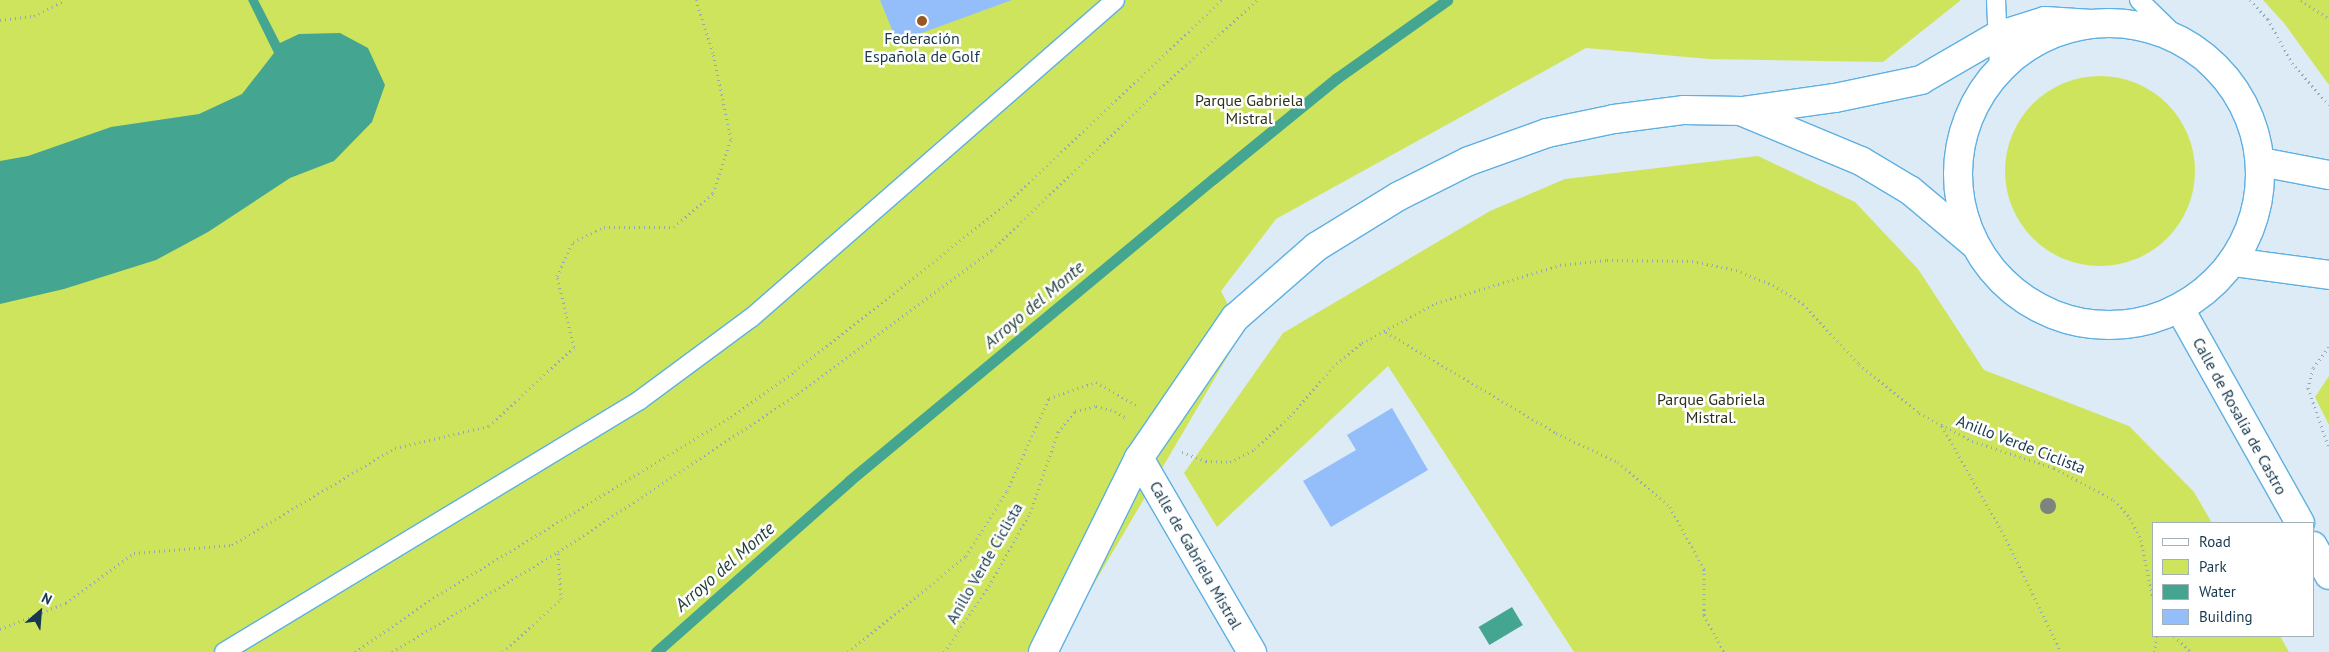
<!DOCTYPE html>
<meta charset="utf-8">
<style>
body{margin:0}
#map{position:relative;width:2329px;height:652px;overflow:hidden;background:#dcebf5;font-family:"PT Sans",sans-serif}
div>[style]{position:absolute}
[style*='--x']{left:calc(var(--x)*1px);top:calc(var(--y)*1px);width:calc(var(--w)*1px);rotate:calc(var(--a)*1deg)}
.green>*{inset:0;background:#cfe45d}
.round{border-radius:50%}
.water>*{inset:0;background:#44a691;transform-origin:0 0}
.stream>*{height:11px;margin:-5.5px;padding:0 5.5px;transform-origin:5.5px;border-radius:5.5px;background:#44a691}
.building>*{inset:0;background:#94befa}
.path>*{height:3px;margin-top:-1.5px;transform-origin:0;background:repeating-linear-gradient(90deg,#93a9b7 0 1px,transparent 0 5px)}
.roads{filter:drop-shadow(1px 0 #5eb0e2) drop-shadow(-1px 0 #5eb0e2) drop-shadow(0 1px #5eb0e2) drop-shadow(0 -1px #5eb0e2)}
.service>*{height:18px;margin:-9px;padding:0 9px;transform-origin:9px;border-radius:9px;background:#fff}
.minor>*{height:28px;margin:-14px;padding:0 14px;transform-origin:14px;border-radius:14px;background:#fff}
.tertiary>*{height:28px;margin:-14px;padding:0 14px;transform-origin:14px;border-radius:14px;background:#fff}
.tertiary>.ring{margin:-14px;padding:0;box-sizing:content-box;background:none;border:28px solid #fff;border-radius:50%}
.trees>*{width:16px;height:16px;margin:-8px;border-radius:50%;background:#7c857d}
.dots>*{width:14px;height:14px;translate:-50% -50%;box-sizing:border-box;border:2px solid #fff;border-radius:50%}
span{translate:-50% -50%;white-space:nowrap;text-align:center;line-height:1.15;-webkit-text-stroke:5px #fff;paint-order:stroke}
.poi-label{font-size:16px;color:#16394d}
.park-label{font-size:16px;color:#2e321b}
.street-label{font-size:16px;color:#16394d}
.water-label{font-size:18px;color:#1e3c35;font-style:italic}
.legend{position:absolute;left:2152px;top:522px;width:162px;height:115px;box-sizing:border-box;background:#fff;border:1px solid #a2b0b8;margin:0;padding:6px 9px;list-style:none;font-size:15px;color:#16394d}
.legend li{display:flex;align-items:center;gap:10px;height:25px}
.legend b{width:25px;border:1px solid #a2b0b8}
.north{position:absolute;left:15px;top:587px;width:50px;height:50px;-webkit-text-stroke:4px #fff;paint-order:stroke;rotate:27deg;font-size:14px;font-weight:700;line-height:20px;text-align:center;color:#16394d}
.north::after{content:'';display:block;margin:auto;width:18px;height:22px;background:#16394d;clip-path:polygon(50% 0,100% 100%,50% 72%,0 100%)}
</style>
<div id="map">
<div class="green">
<i style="clip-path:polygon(0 0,1961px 0,1883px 62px,1709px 59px,1586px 48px,1276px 219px,1221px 291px,1242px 332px,1054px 652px,0 652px)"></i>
<i style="clip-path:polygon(2263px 0,2329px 0,2329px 85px,2284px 23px)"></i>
<i class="round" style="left:2005px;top:76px;width:190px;height:190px"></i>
<i style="clip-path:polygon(1758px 156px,1855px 202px,1918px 269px,1984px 370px,2129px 426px,2194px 492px,2212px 523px,2153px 523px,2153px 636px,2280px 636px,2289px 652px,1574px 652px,1388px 366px,1217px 527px,1184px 473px,1283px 333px,1490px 211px,1565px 179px)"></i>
<i style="clip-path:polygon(2329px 376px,2329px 425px,2315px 397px)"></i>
</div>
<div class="water">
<i style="clip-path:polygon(248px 0,258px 0,280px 43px,299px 34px,340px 33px,368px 48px,385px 85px,372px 122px,334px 161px,290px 178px,208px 232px,156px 260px,64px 289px,0 304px,0 161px,28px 156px,111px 127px,199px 114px,242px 94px,274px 53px)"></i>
<i style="left:1512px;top:607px;width:21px;height:39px;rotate:59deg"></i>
</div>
<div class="stream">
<i style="--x:656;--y:652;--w:258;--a:-41.5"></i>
<i style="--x:849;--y:481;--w:473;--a:-39.7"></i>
<i style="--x:1213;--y:179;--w:160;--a:-39.2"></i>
<i style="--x:1337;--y:78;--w:135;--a:-35.3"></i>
</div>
<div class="building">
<i style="clip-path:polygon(880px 0,1012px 0,897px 42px)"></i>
<i style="clip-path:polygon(1392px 408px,1428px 470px,1331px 527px,1303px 481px,1356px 450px,1347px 435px)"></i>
</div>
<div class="path">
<i style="--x:2250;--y:0;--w:26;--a:47"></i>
<i style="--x:2268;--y:19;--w:50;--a:61.4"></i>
<i style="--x:2292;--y:63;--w:56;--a:48.6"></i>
<i style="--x:2301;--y:0;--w:34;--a:34"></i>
<i style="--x:0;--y:20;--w:34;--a:-7"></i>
<i style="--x:34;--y:16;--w:35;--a:-27"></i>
<i style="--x:1386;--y:332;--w:198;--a:30.7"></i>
<i style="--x:1556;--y:433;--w:68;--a:25.1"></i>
<i style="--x:1618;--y:462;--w:69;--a:40.9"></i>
<i style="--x:1670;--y:507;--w:71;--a:61.3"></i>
<i style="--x:1704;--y:569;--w:46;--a:90"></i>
<i style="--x:1704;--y:615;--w:42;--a:61.6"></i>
<i style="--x:2329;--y:347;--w:26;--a:127"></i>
<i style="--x:2313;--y:368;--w:21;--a:104"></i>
<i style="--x:2308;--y:388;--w:64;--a:70.7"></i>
<i style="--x:1942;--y:426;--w:125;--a:60.4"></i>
<i style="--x:2004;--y:535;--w:130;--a:64"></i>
<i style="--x:1182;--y:452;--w:26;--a:21"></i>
<i style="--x:1206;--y:461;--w:24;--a:2"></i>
<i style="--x:1230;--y:462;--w:28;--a:-27"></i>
<i style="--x:1255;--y:449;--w:48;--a:-43.3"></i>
<i style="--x:1290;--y:416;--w:65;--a:-48.7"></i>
<i style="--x:1333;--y:367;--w:38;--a:-40"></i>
<i style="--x:1362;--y:343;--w:84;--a:-28.4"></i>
<i style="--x:1436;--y:303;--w:130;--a:-17"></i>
<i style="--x:1560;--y:265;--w:47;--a:-6.1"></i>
<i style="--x:1607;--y:260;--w:85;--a:0.7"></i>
<i style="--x:1692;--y:261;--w:45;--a:11.6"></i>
<i style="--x:1736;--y:270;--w:40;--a:22"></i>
<i style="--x:1773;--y:285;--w:36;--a:32"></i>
<i style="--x:1803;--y:304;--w:82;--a:47"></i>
<i style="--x:1859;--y:364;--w:77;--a:39.2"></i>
<i style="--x:1919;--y:413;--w:60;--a:27.8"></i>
<i style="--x:1972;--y:441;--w:86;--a:18.2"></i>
<i style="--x:2054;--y:468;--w:68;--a:28.1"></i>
<i style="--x:2114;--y:500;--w:24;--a:48"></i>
<i style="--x:2130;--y:518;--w:25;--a:63"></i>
<i style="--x:2141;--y:540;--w:61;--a:78.7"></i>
<i style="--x:0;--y:629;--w:71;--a:-21.5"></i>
<i style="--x:66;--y:603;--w:84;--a:-36.3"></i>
<i style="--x:134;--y:553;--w:98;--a:-4.7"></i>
<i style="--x:232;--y:545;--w:190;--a:-30.8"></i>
<i style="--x:395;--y:448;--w:97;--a:-13.2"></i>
<i style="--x:489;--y:426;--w:116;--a:-42.9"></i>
<i style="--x:574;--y:347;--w:73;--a:-103.5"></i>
<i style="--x:557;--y:276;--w:38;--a:-65"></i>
<i style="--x:573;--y:242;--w:34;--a:-26"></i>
<i style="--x:604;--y:227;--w:70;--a:0"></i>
<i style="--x:674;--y:227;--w:52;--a:-41.1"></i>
<i style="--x:713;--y:193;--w:57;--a:-71.6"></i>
<i style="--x:731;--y:139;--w:88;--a:-101.8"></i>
<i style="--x:713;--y:53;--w:56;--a:-107.8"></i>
<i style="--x:2174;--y:636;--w:23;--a:43"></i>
<i style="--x:355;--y:652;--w:95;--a:-34.7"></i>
<i style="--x:433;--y:598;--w:349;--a:-31.3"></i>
<i style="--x:731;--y:417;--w:79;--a:-35.7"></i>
<i style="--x:795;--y:371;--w:265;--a:-38.3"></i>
<i style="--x:1003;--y:207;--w:301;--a:-43.4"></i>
<i style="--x:392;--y:652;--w:194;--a:-31.1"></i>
<i style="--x:558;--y:552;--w:287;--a:-33.4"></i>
<i style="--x:798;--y:394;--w:242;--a:-36.6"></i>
<i style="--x:992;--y:250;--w:228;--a:-43.9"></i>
<i style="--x:1156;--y:92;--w:137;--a:-42.3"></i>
<i style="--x:503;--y:652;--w:79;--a:-42.4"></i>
<i style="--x:561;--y:599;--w:47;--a:-93.7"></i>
<i style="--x:848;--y:652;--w:152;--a:-39.1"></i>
<i style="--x:966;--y:556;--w:77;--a:-57.8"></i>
<i style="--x:1007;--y:491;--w:102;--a:-65.7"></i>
<i style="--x:1049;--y:398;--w:50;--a:-18.8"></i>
<i style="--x:1096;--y:382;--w:46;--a:29.9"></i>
<i style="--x:944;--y:652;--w:80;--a:-55.7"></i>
<i style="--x:989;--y:586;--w:84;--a:-60.7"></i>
<i style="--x:1030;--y:513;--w:86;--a:-70.9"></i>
<i style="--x:1058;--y:432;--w:27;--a:-51"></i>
<i style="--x:1075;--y:411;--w:22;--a:-13"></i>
<i style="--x:1096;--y:406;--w:20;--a:15"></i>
<i style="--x:1115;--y:411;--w:13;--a:32"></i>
<i style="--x:2155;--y:652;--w:16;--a:-86"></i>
</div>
<div class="roads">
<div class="service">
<i style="--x:1996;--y:0;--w:69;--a:87.5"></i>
<i style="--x:2139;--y:0;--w:59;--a:44.3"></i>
<i style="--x:224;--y:652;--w:486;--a:-31.2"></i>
<i style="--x:640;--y:400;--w:138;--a:-36.5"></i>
<i style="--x:751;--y:318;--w:483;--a:-41.1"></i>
</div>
<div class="minor">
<i style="--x:1139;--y:458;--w:225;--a:59.8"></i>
</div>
<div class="tertiary">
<i class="ring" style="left:1958px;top:23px;width:274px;height:274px"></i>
<i style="--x:1743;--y:112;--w:128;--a:22.6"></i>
<i style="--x:1861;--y:161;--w:58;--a:31"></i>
<i style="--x:1911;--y:191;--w:81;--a:40"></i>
<i style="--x:2261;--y:162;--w:69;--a:10.8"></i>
<i style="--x:2233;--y:262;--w:97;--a:7.7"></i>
<i style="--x:2180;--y:309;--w:245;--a:60.7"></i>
<i style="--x:2313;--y:546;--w:33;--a:61"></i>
<i style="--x:1043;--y:652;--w:216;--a:-63.7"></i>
<i style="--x:1139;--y:458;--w:170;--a:-55.6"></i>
<i style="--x:1235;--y:318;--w:108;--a:-41.2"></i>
<i style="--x:1316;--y:247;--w:97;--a:-31.6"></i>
<i style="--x:1399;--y:196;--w:78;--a:-26.6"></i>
<i style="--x:1469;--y:161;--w:83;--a:-19.7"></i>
<i style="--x:1547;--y:133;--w:68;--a:-11.8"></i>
<i style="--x:1614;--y:119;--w:71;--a:-7.3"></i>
<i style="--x:1684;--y:110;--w:58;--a:1"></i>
<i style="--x:1742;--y:111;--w:94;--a:-8"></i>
<i style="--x:1835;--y:98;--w:88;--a:-11.8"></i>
<i style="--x:1921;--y:80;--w:88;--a:-30.1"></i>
<i style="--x:1997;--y:36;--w:50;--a:-17.4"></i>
<i style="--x:2045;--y:21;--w:47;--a:3.7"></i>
</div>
</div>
<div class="trees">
<i style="left:2048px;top:506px"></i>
</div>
<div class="dots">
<i style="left:922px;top:21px;background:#985821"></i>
</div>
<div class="poi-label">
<span style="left:922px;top:47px">Federación<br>Española de Golf</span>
</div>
<div class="park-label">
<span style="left:1249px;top:109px">Parque Gabriela<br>Mistral</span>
<span style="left:1711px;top:408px">Parque Gabriela<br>Mistral.</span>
</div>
<div class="street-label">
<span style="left:2240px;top:416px;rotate:61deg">Calle de Rosalía de Castro</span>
<span style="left:2021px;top:444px;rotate:21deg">Anillo Verde Ciclista</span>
<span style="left:1196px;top:555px;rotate:60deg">Calle de Gabriela Mistral</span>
<span style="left:984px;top:563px;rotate:-60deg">Anillo Verde Ciclista</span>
</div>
<div class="water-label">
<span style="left:1034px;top:305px;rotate:-40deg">Arroyo del Monte</span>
<span style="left:725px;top:567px;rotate:-41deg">Arroyo del Monte</span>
</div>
<ul class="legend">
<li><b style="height:6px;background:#fff"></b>Road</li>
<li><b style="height:14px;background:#cfe45d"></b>Park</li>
<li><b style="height:14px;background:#44a691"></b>Water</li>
<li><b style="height:14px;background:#94befa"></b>Building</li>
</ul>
<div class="north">N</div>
</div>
